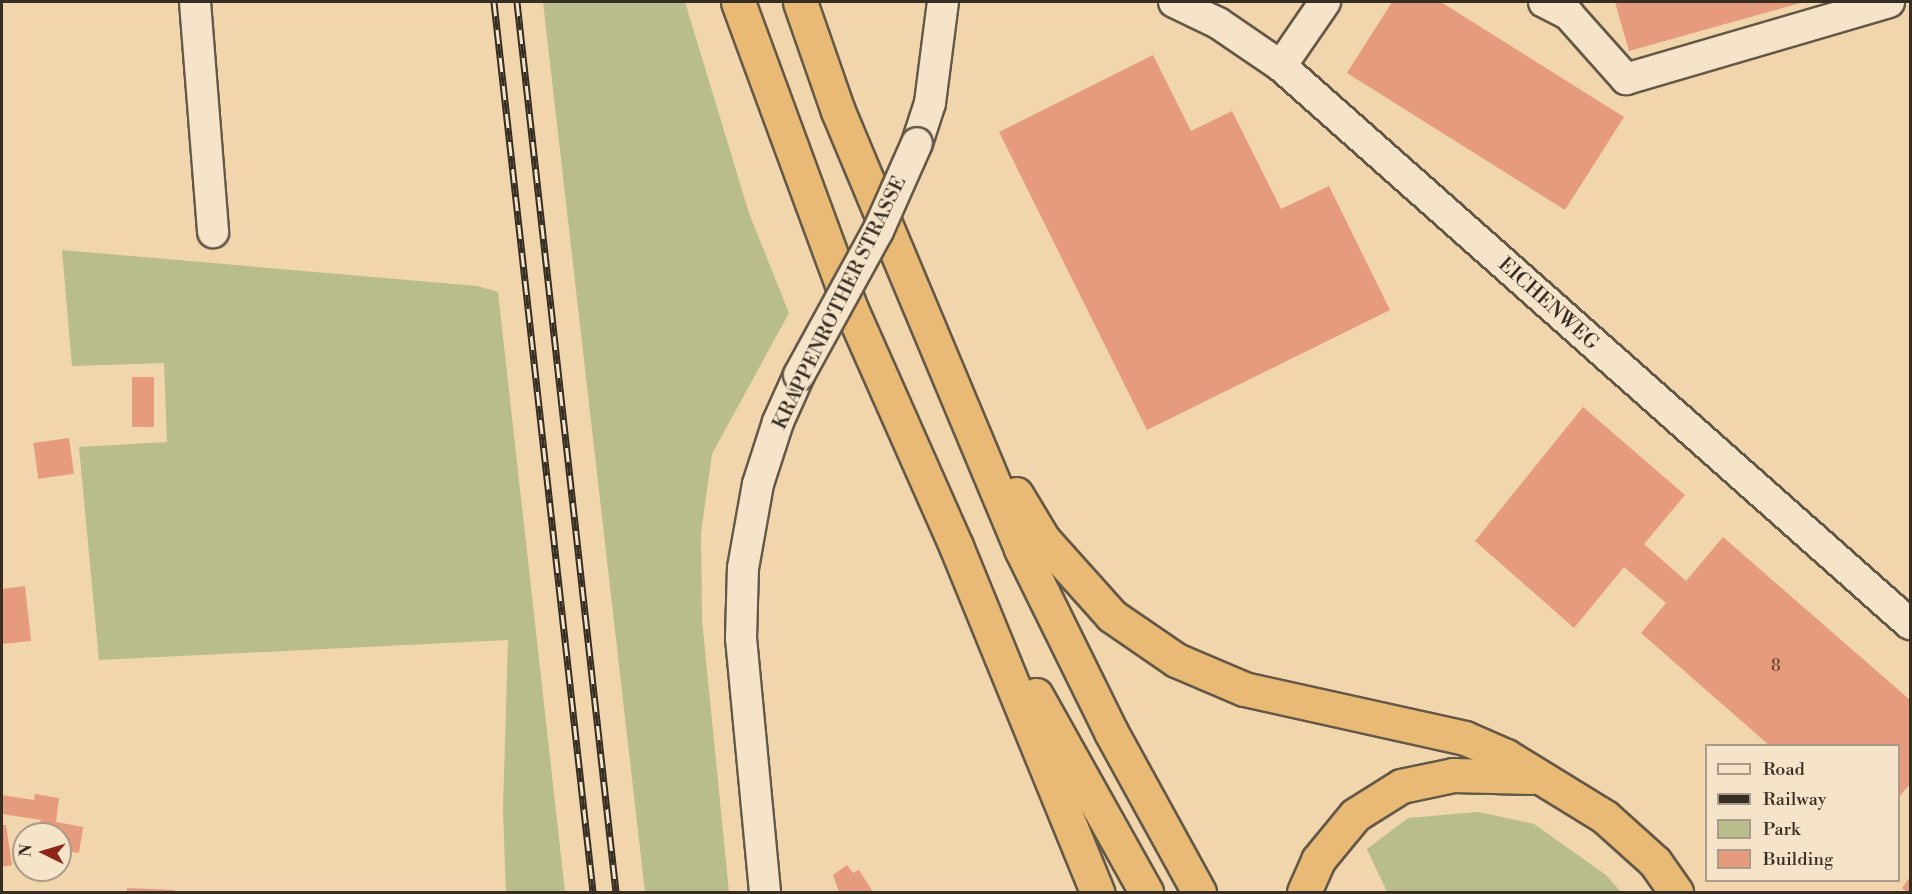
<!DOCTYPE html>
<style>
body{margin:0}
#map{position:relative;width:1912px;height:894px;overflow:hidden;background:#f0d5ad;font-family:"Libre Bodoni",serif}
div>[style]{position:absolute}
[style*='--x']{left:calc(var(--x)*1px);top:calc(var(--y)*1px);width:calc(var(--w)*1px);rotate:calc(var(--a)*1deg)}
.green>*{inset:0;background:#b8bd8b}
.building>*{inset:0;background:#e69c7c;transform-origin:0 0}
.roads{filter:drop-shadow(2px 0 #645846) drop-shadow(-2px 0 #645846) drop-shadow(0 2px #645846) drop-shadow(0 -2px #645846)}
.minor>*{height:30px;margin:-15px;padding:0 15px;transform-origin:15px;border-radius:15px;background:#f5e4ca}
.highway>*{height:33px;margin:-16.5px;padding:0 16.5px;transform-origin:16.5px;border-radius:16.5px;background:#e8ba76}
.rail>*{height:7px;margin-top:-3.5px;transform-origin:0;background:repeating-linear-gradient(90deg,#f5e4ca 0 14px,#362e23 0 28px);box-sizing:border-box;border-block:2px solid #362e23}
.bridges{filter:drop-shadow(2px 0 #645846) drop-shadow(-2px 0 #645846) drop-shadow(0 2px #645846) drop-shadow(0 -2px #645846)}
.minor-bridge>*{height:30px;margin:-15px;padding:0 15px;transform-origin:15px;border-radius:15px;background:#f5e4ca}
span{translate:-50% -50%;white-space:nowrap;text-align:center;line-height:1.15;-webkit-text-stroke:4.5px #f5e4ca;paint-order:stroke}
.number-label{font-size:16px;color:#624a39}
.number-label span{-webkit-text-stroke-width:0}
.street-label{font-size:20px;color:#362e23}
.frame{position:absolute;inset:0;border:3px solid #362e23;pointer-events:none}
.legend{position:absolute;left:1705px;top:744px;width:195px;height:138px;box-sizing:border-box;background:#f5e4ca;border:2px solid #a99b87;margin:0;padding:8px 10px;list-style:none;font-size:18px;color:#362e23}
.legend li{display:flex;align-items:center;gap:12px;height:30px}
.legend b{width:30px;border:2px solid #a99b87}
.north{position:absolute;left:12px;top:822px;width:60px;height:60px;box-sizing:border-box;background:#f5e4ca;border:2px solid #a99b87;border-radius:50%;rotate:275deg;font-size:16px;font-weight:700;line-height:24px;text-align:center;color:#362e23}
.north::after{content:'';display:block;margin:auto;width:21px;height:27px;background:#8f2418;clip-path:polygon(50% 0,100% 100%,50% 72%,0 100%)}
</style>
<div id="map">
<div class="green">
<i style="clip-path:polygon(543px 2px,685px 2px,749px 213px,789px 313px,712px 454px,701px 533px,702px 620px,729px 892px,645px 892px)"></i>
<i style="clip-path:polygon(62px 250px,477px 286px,498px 292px,565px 892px,506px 892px,503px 810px,508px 640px,99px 660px,79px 447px,167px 442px,164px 363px,72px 366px)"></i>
<i style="clip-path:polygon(1478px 812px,1534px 824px,1606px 875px,1621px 892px,1387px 892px,1367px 849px,1408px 818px)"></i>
</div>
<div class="building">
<i style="clip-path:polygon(1392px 2px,1441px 2px,1624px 117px,1565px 210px,1347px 73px)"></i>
<i style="clip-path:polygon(1615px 2px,1804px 2px,1629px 51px)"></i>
<i style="clip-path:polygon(1153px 55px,1191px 131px,1232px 111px,1281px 209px,1329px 186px,1390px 310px,1147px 430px,999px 132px)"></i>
<i style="left:132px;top:377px;width:22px;height:50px"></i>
<i style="clip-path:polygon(1583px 407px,1685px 495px,1644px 544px,1686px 581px,1723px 537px,1910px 700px,1910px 784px,1898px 798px,1898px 746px,1770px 746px,1641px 633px,1666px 603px,1624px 567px,1574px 628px,1475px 541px)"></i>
<i style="left:69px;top:438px;width:36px;height:36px;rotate:82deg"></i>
<i style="clip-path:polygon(25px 586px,31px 641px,2px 644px,2px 589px)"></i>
<i style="clip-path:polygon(35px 794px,59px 798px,56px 822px,83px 827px,79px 853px,60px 850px,60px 834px,39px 834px,41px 820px,2px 814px,2px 795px,34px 800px)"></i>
<i style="clip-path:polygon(2px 825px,6px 825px,12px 865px,2px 867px)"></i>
<i style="clip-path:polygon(847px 865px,853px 873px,859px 870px,873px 892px,839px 892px,833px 875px)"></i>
<i style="clip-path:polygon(1910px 877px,1910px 892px,1907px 892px,1902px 888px)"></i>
<i style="clip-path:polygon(127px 888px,175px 890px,175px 892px,127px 892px)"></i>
</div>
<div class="roads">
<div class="minor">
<i style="--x:195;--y:2;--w:231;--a:85.5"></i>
<i style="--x:1174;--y:2;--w:49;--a:25.5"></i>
<i style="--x:1218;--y:23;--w:76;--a:34.3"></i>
<i style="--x:1281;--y:66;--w:841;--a:41.58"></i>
<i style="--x:1544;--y:2;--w:28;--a:27"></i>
<i style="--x:1569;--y:15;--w:86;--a:48.3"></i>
<i style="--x:1626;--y:79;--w:274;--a:-16.3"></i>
<i style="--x:1281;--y:66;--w:78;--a:-55.5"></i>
<i style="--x:917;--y:143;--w:42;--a:-72"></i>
<i style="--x:930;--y:103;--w:102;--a:-82.7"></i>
<i style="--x:765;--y:892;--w:255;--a:-95.4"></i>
<i style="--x:741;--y:638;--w:70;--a:-88.4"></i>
<i style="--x:743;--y:568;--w:85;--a:-79.9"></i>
<i style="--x:758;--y:484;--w:65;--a:-72.1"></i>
<i style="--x:778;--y:422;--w:51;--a:-65.9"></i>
</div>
<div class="highway">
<i style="--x:738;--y:2;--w:327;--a:69.8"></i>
<i style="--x:851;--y:309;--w:259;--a:66.1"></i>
<i style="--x:956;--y:546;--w:374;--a:67.8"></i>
<i style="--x:800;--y:2;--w:115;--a:70.8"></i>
<i style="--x:838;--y:111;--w:475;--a:67.3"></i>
<i style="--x:1021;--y:549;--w:204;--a:63.8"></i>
<i style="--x:1111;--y:732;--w:183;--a:61.2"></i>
<i style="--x:1016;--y:494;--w:52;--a:59"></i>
<i style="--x:1043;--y:539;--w:103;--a:48.1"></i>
<i style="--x:1112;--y:616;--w:78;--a:34.5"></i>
<i style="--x:1176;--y:660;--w:74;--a:23.1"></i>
<i style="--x:1244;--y:689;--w:226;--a:12.5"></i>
<i style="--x:1465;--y:738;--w:45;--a:23.7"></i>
<i style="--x:1506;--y:756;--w:116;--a:31.6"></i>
<i style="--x:1605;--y:817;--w:67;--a:42"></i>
<i style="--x:1655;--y:862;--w:37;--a:55"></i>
<i style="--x:1036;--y:695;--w:226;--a:60.8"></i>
<i style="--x:1304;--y:892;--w:35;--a:-66"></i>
<i style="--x:1318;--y:860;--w:58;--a:-50.6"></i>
<i style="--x:1355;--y:815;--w:54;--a:-32.2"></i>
<i style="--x:1401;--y:786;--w:53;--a:-11.9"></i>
<i style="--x:1453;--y:775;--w:79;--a:1.5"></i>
</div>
</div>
<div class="rail">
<i style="--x:494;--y:2;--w:895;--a:83.65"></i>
<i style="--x:517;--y:2;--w:895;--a:83.65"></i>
</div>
<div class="bridges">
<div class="minor-bridge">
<i style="--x:799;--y:375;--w:164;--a:-61.3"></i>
<i style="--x:878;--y:231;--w:96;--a:-66.1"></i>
</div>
</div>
<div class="number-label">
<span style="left:1776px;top:666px">8</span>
</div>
<div class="street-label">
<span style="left:840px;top:303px;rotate:-64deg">KRAPPENROTHER STRASSE</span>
<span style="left:1548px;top:304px;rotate:42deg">EICHENWEG</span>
</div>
<div class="frame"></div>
<ul class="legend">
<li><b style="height:8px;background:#f5e4ca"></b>Road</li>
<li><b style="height:8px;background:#362e23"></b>Railway</li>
<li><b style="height:16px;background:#b8bd8b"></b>Park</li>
<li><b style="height:16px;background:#e69c7c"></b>Building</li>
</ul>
<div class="north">N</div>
</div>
